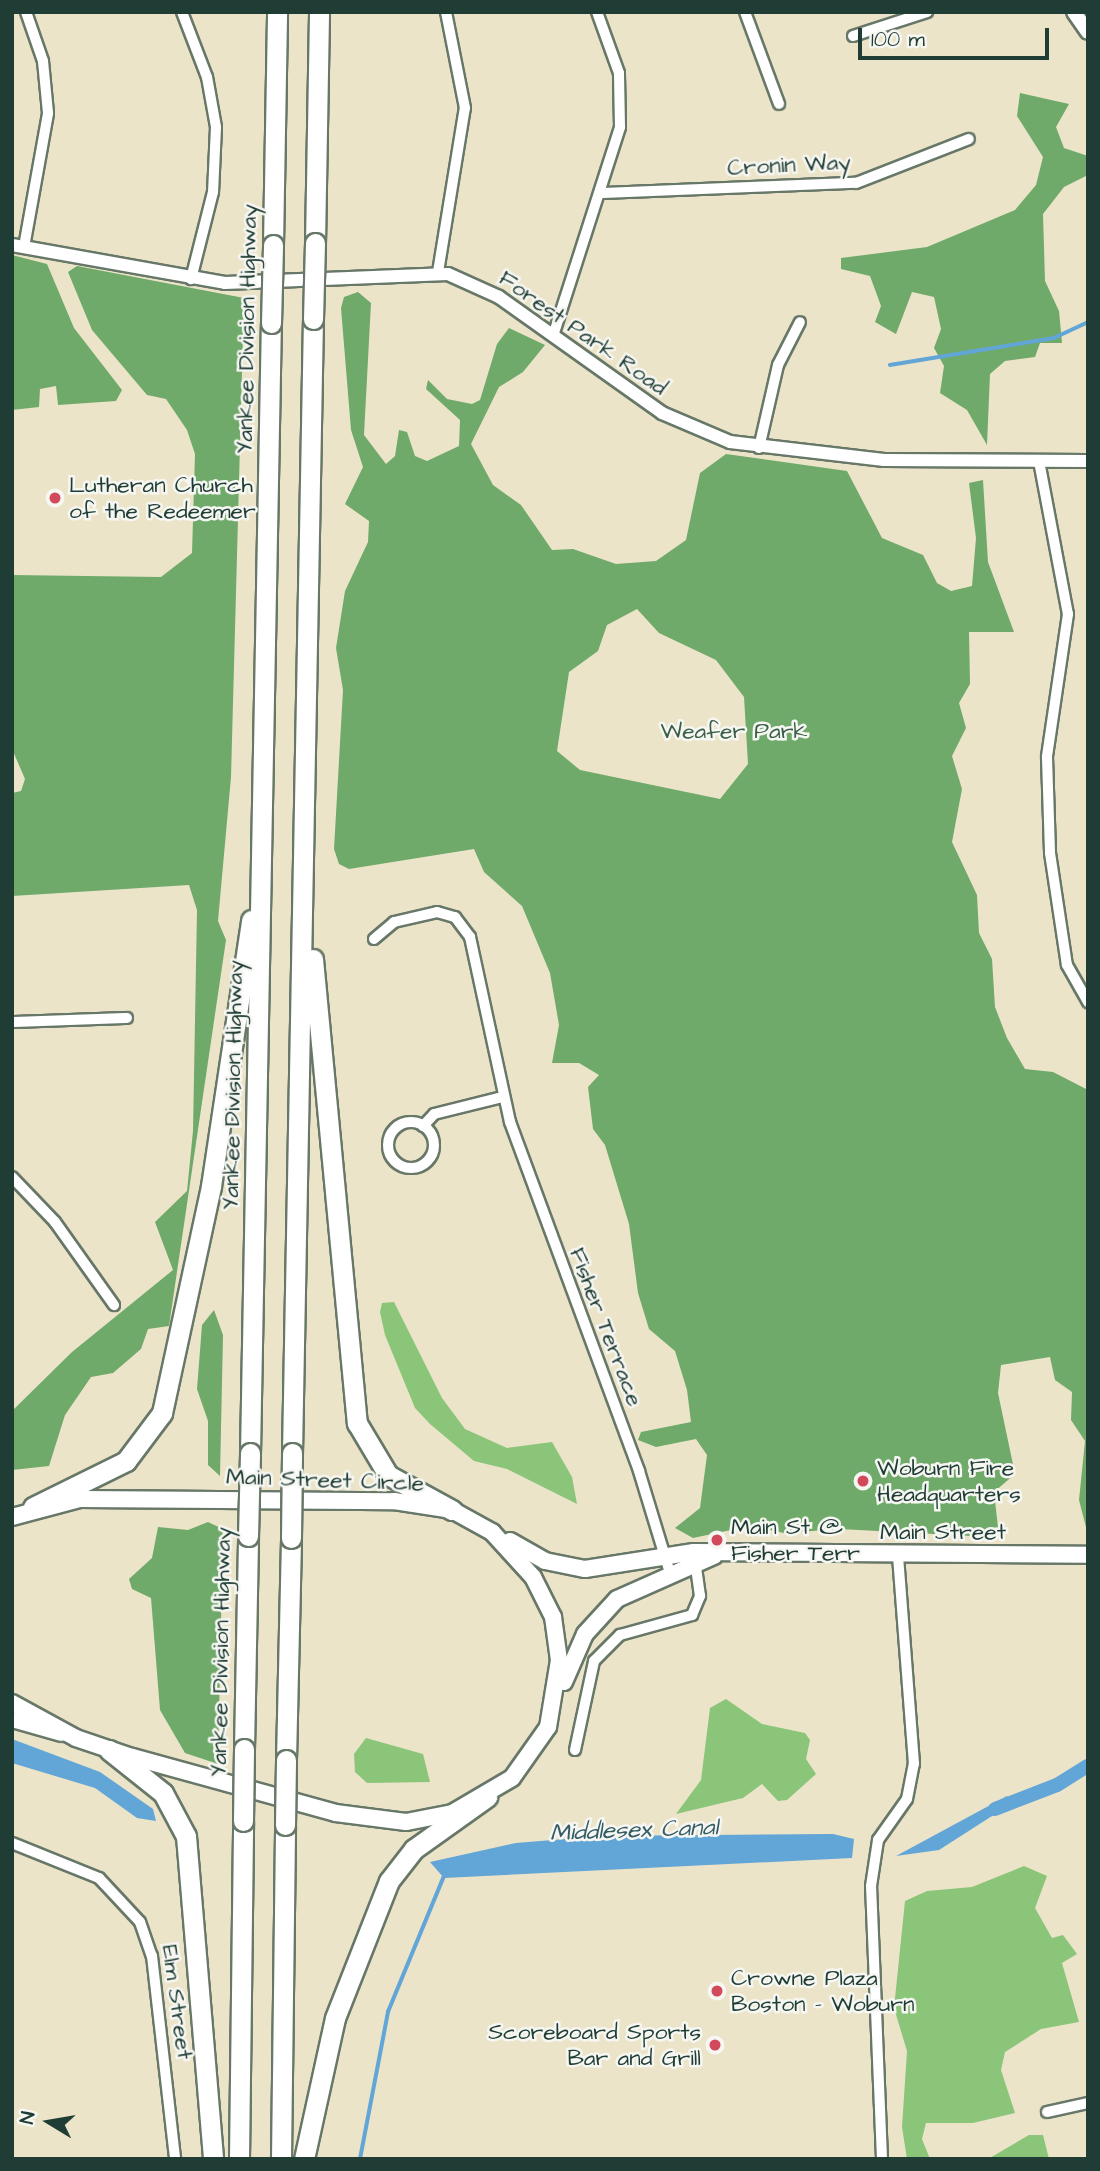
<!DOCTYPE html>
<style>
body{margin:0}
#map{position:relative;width:1100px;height:2171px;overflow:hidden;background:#ece4c8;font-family:"Architects Daughter",sans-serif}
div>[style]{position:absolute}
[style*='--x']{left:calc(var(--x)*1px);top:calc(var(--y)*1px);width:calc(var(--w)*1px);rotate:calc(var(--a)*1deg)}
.green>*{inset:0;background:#8ac57a}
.forest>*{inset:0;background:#6faa6a}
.water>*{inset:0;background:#62a5d7}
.stream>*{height:3.5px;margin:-1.75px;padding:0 1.75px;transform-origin:1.75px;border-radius:1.75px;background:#62a5d7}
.canal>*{height:14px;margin:-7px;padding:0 7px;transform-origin:7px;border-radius:7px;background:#62a5d7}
.roads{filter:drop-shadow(2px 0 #677768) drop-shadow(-2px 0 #677768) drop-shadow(0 2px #677768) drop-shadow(0 -2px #677768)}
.minor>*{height:10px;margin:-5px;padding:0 5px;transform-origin:5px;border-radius:5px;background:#fff}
.minor>.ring{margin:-5px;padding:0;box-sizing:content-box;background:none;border:10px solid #fff;border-radius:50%}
.tertiary>*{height:12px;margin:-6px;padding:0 6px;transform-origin:6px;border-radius:6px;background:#fff}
.secondary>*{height:14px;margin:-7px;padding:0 7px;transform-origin:7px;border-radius:7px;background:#fff}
.primary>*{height:16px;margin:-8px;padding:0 8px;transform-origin:8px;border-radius:8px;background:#fff}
.motorway>*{height:19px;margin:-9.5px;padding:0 9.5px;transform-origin:9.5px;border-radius:9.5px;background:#fff}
.bridges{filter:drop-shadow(2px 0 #677768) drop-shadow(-2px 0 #677768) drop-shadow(0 2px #677768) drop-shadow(0 -2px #677768)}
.motorway-bridge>*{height:19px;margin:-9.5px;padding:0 9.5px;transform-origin:9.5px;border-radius:9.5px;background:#fff}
.dots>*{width:19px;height:19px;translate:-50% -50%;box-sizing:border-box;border:4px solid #f6f6f2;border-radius:50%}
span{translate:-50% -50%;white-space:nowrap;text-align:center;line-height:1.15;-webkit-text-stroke:5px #f6f6f2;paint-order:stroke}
.street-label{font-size:23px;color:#1f3d34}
.poi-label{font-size:23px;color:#1f3d34}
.left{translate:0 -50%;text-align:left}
.right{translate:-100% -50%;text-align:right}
.park-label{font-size:23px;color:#3a5f46}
.water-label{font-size:24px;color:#335c65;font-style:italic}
.frame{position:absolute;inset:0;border:14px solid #1f3d34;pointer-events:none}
.north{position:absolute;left:14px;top:2087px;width:70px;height:70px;-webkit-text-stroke:5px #f6f6f2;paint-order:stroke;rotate:281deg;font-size:19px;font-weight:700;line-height:28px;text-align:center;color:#1f3d34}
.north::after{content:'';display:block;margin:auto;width:24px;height:32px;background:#1f3d34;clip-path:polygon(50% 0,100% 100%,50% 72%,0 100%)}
.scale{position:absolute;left:858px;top:28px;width:191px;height:32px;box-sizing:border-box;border:4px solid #1f3d34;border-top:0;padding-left:9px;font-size:21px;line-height:24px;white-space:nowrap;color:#1f3d34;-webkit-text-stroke:5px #f6f6f2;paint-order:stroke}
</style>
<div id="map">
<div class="green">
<i style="clip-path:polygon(394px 1302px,442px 1398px,465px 1429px,507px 1448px,552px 1442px,572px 1477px,577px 1504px,507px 1469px,474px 1461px,430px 1424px,415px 1408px,385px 1335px,380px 1312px,382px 1303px)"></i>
<i style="clip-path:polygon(726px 1699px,762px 1724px,805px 1733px,810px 1740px,806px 1759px,816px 1774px,787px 1800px,778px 1801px,762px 1784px,743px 1798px,676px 1814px,701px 1780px,710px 1708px)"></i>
<i style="clip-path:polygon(366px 1738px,423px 1754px,430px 1782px,367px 1783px,355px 1772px,354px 1754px)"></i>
<i style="clip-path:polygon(1024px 1866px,1047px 1876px,1035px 1908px,1052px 1938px,1063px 1935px,1077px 1954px,1062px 1963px,1079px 2022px,1041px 2029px,1005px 2052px,1001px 2070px,1015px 2113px,973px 2123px,926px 2123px,922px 2139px,930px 2159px,907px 2159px,902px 2127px,907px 2051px,894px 2008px,905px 1901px,927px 1891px,972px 1887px)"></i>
<i style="clip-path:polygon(1029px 2135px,1043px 2135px,1049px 2159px,988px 2159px)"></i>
</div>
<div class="forest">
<i style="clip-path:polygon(1020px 93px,1069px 104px,1056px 127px,1064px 148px,1088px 156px,1088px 175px,1064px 187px,1043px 214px,1045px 281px,1059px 311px,1062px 343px,1040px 343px,1035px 357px,1005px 361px,990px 374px,987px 445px,967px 410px,940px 393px,944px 366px,934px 348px,941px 329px,934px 297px,912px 292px,896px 334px,875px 322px,881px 306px,870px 276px,841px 269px,841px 258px,927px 247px,1015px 210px,1036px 185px,1043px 157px,1017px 116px)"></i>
<i style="clip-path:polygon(12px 255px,47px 264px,74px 328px,122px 390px,116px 401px,58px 405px,56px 386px,40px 389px,39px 407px,12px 410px)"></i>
<i style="clip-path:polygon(77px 266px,244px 298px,231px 777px,218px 921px,226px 940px,169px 1326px,148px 1329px,141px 1349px,113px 1373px,91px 1377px,65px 1415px,49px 1466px,12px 1470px,12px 1411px,72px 1352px,173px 1270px,155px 1222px,187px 1191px,193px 1131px,197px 910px,189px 885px,12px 896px,12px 793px,21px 791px,25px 779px,12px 749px,12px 575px,161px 577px,192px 553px,195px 454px,187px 430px,166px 399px,147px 395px,92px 330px,68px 272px)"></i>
<i style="clip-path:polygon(evenodd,358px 292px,371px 303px,364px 435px,386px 464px,395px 456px,399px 430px,407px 432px,415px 456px,427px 461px,459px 446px,460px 420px,426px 389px,428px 380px,447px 399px,472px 404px,480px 400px,497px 344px,509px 328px,545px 345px,523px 372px,499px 387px,471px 444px,493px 485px,521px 505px,552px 550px,573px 549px,616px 564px,656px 561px,686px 540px,700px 473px,726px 454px,847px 471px,882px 538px,923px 555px,937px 583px,951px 591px,972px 586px,976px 538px,969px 483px,983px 480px,988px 562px,1014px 632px,969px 632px,970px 684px,959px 703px,966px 728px,952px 756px,962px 789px,952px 842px,977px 895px,979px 933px,992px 959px,995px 1007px,1007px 1038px,1025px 1069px,1053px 1072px,1088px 1090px,1088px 1535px,1079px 1500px,1085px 1441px,1071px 1420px,1072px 1392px,1055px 1380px,1050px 1357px,1001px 1365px,998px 1393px,1015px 1474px,994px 1492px,998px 1527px,990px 1537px,840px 1529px,784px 1533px,750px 1526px,693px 1538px,675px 1528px,700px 1508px,707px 1455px,696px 1439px,656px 1447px,638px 1440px,641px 1432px,691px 1422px,687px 1390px,675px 1351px,649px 1329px,638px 1293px,629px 1224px,605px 1145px,593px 1129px,588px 1087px,599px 1075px,579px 1063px,552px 1063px,559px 1025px,550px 973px,522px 906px,484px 872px,474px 849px,349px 869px,339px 864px,334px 849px,343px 690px,336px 648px,345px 591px,368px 542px,369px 521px,345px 504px,363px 467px,351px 430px,341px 308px,344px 297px,358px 292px,637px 609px,659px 633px,716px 660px,744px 697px,748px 764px,720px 799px,580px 770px,557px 751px,569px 672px,598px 651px,607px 625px,637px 609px)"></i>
<i style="clip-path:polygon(214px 1310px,223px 1335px,220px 1476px,208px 1465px,208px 1421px,197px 1389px,202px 1325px)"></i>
<i style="clip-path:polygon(208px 1522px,223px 1529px,218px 1764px,185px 1753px,160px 1710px,151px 1598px,132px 1589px,129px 1579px,152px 1558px,158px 1527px,188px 1530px)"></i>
</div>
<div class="water">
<i style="clip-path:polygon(12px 1739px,100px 1772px,153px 1809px,156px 1821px,137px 1818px,95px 1788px,12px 1763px)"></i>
<i style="clip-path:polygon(1007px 1796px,1012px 1801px,1003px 1809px,939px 1850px,896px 1856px)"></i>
<i style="clip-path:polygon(833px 1834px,854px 1839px,852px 1858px,444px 1878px,430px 1862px,516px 1843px,602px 1836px)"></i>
</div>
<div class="stream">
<i style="--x:890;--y:365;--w:166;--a:-9.3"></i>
<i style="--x:1054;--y:338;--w:38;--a:-25"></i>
<i style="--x:360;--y:2159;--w:150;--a:-79.2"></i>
<i style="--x:388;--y:2012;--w:149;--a:-67.6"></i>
</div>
<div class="canal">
<i style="--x:995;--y:1809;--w:66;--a:-21.2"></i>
<i style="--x:1057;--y:1785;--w:36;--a:-32"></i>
</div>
<div class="roads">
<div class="minor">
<i style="--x:182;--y:12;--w:70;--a:69"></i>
<i style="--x:207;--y:77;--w:51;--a:79.8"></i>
<i style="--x:216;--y:127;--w:65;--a:92.6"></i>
<i style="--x:213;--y:192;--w:90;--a:104.2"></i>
<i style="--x:745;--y:12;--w:98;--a:69.7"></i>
<i style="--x:853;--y:36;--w:78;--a:-18"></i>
<i style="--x:602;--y:193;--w:254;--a:-2.3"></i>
<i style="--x:856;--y:183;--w:121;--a:-21.3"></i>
<i style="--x:24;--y:247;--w:136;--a:-79.8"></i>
<i style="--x:48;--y:113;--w:52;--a:-95.5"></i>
<i style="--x:43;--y:61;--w:52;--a:-109.1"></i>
<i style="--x:438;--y:272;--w:166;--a:-80.7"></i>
<i style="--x:465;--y:108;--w:98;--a:-101.2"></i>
<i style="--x:553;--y:336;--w:219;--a:-72.2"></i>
<i style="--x:620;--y:127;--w:54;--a:-91.1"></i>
<i style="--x:619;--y:73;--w:65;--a:-109.8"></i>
<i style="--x:759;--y:448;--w:85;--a:-77.1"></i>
<i style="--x:778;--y:365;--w:48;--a:-62.9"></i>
<i style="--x:1039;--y:461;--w:156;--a:79.3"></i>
<i style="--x:1068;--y:614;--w:145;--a:98.4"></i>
<i style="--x:1047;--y:757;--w:96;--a:88.2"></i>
<i style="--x:1050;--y:853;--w:113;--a:81.4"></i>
<i style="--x:1067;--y:965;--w:43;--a:60.4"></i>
<i style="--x:374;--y:939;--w:26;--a:-40"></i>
<i style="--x:394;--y:922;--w:44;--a:-13.1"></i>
<i style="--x:437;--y:912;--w:19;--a:16"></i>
<i style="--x:455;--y:917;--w:25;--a:53"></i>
<i style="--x:470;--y:937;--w:189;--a:77.8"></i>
<i style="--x:510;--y:1122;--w:372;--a:69.7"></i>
<i style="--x:639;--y:1471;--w:107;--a:73.1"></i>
<i style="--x:12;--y:1022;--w:115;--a:-2"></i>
<i class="ring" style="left:388px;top:1122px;width:36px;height:36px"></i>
<i style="--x:423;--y:1126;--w:16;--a:-47"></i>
<i style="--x:434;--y:1114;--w:70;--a:-14"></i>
<i style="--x:12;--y:1177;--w:62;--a:46.3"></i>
<i style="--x:55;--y:1222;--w:102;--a:54.6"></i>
<i style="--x:575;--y:1750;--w:91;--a:-77.9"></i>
<i style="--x:594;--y:1661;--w:37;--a:-45"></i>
<i style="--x:620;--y:1635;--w:75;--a:-15.5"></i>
<i style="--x:692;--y:1615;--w:21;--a:-67"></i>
<i style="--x:700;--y:1596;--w:37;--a:-98"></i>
<i style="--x:12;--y:1843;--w:94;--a:21.9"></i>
<i style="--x:99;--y:1878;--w:60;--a:47"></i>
<i style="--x:140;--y:1922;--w:36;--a:71"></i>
<i style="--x:152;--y:1956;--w:204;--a:83.5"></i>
<i style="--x:1047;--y:2112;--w:42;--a:-12.4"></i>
<i style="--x:882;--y:2159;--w:273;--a:-92.3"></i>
<i style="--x:871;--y:1886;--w:47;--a:-81.3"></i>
<i style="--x:878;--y:1840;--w:50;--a:-54.7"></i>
<i style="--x:907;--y:1799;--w:36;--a:-79"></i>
<i style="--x:914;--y:1764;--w:211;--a:-94.4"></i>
</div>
<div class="tertiary">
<i style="--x:12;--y:245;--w:216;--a:10.1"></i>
<i style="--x:225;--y:283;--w:223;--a:-2.3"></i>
<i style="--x:448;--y:274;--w:56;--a:24.3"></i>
<i style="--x:499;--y:297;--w:200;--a:35.4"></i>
<i style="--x:662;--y:413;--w:74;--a:23.1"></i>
<i style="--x:730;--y:442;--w:155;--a:6.7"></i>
<i style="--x:884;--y:460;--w:204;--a:0.3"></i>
</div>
<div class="secondary">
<i style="--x:1074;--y:12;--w:24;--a:55"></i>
<i style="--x:12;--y:1720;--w:51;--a:15.9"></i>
</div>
<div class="primary">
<i style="--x:12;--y:1517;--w:70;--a:-14.8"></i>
<i style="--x:80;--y:1499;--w:314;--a:0.4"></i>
<i style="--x:394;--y:1501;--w:59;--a:8.8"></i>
<i style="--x:452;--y:1510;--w:46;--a:28.8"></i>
<i style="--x:492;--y:1532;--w:61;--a:47.7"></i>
<i style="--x:533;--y:1577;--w:45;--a:63.4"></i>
<i style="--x:553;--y:1617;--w:43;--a:82.1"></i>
<i style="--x:559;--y:1660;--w:68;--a:99.3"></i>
<i style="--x:548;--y:1727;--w:62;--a:125.2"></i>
<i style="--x:512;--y:1778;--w:69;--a:149.7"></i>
<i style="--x:452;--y:1813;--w:47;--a:168.9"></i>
<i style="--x:406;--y:1822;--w:71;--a:-172.7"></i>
<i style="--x:336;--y:1813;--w:212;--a:-164.6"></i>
<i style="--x:132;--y:1757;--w:59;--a:-161.3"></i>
<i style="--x:76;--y:1738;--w:73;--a:-151.3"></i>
<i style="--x:510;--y:1541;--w:40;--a:29.7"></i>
<i style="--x:545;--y:1561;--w:41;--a:11.3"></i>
<i style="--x:585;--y:1569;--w:110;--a:-8.9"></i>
<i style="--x:694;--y:1552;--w:394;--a:0.4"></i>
<i style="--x:564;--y:1682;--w:52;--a:-66.4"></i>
<i style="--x:585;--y:1634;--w:47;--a:-47.6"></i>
<i style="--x:617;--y:1599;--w:106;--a:-23.9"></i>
</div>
<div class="motorway">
<i style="--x:315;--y:243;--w:231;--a:-89"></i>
<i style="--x:273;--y:245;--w:233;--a:-89"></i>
<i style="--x:313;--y:959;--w:466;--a:84.6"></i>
<i style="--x:357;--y:1423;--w:61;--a:59.2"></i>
<i style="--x:388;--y:1475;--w:73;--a:28.7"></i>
<i style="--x:250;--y:1453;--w:1130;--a:-88.94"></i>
<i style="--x:292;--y:1453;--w:1134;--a:-88.94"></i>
<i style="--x:33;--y:1507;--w:104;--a:-26.3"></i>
<i style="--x:126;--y:1461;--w:60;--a:-53.1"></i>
<i style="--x:162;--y:1413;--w:232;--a:-77.8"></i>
<i style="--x:211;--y:1186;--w:269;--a:-81.4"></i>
<i style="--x:244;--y:1749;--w:213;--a:-88.9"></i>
<i style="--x:109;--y:1750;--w:69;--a:38.5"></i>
<i style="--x:163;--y:1793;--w:49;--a:61.9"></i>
<i style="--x:186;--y:1836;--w:324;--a:85.2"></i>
<i style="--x:286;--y:1760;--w:222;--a:-88.7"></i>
<i style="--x:239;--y:2159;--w:338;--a:-89.3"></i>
<i style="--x:281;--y:2159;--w:334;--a:-89.3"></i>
<i style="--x:304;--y:2159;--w:144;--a:-77.6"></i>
<i style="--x:335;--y:2018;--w:147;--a:-68.5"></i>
<i style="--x:389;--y:1881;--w:41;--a:-52"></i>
<i style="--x:414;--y:1849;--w:90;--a:-35.5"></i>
</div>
</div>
<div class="bridges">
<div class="motorway-bridge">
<i style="--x:313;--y:319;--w:76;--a:-88.5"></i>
<i style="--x:271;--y:323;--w:78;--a:-88.5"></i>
<i style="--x:248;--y:1536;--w:83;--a:-88.6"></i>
<i style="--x:291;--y:1538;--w:85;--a:-89.3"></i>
<i style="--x:243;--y:1821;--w:72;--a:-89.2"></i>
<i style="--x:285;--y:1825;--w:65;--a:-89.1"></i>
</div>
</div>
<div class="dots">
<i style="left:55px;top:498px;background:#d1495b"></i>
<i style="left:863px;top:1481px;background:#d1495b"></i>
<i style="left:717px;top:1540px;background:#d1495b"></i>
<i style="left:717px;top:1991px;background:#d1495b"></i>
<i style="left:715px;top:2045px;background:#d1495b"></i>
</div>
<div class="street-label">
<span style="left:789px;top:165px;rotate:-3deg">Cronin Way</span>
<span style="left:247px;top:329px;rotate:-89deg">Yankee Division Highway</span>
<span style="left:583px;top:333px;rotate:35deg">Forest Park Road</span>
<span style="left:233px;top:1085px;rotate:-89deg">Yankee Division Highway</span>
<span style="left:606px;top:1327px;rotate:69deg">Fisher Terrace</span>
<span style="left:325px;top:1480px;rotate:2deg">Main Street Circle</span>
<span style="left:943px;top:1532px">Main Street</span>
<span style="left:221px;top:1652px;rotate:-89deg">Yankee Division Highway</span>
<span style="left:177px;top:2002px;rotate:82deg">Elm Street</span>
</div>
<div class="poi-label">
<span class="left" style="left:69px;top:498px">Lutheran Church<br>of the Redeemer</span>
<span class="left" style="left:877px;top:1481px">Woburn Fire<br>Headquarters</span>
<span class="left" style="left:731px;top:1540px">Main St @<br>Fisher Terr</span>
<span class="left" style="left:731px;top:1991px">Crowne Plaza<br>Boston - Woburn</span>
<span class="right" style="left:701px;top:2045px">Scoreboard Sports<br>Bar and Grill</span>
</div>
<div class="park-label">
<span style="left:734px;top:731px">Weafer Park</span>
</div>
<div class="water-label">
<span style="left:634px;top:1831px;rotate:-2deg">Middlesex Canal</span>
</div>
<div class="frame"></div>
<div class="north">N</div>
<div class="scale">100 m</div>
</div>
